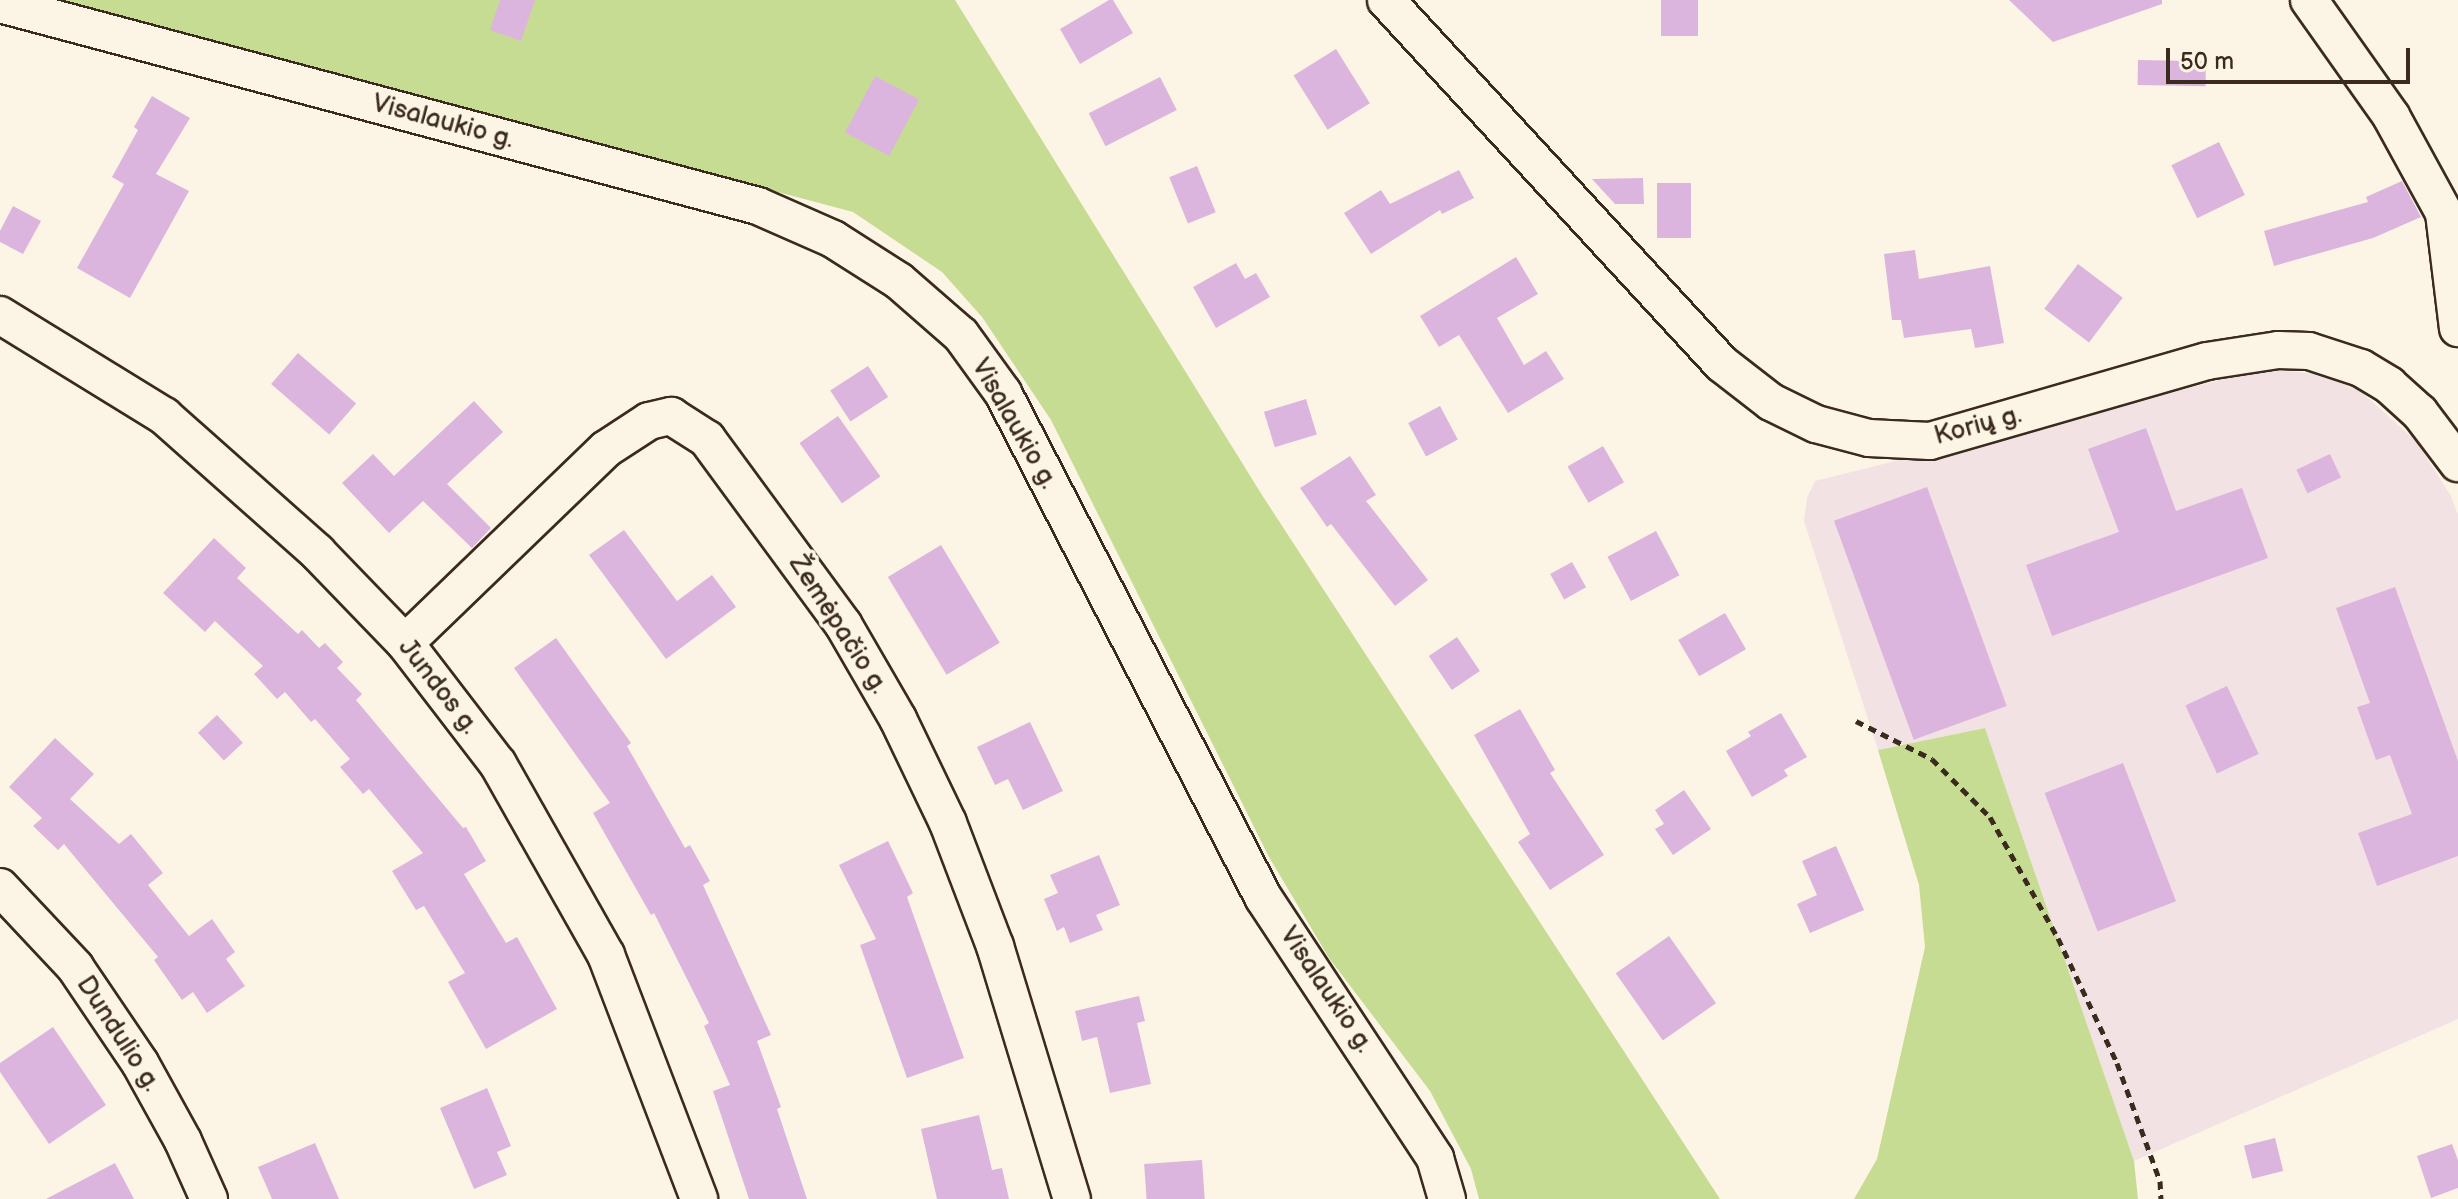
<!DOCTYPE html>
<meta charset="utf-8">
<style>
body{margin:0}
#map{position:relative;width:2458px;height:1199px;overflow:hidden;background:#fcf5e5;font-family:"Balsamiq Sans",sans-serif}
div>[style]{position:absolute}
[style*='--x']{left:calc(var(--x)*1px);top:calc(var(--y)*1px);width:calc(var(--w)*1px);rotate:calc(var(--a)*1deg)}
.built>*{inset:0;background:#f2e2e3}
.green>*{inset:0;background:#c6dc92}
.building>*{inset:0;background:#dcb5de;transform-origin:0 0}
.path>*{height:5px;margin-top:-2.5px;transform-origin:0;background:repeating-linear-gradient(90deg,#3b2a1e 0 8px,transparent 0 14px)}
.roads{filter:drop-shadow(2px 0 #3b2a1e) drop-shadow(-2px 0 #3b2a1e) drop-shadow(0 2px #3b2a1e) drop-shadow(0 -2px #3b2a1e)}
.minor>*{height:36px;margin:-18px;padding:0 18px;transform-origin:18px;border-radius:18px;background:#fcf5e5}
span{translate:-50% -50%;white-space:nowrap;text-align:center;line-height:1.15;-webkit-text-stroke:7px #fcf5e5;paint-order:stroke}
.street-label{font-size:26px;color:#3b2a1e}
.scale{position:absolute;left:2166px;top:48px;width:244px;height:36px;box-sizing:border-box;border:4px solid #3b2a1e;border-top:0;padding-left:10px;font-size:24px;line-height:28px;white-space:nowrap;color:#3b2a1e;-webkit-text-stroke:6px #fcf5e5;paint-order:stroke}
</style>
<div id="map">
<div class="built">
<i style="clip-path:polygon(2265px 369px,2318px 374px,2360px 391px,2416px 441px,2451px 496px,2458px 515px,2458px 1019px,2134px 1161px,1985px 728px,1878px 750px,1804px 521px,1807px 498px,1815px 481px)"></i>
</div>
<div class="green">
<i style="clip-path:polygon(54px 0,955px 0,1262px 495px,1720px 1199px,1479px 1199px,1471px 1169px,1430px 1091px,1329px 958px,1269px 857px,1051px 420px,982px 317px,942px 272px,853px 212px)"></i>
<i style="clip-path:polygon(1985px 728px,2134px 1161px,2138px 1199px,1854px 1199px,1877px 1159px,1925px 947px,1919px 885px,1878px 750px)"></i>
</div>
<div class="building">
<i style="clip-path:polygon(500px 0,535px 0,521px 41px,490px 30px)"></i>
<i style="clip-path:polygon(1109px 0,1113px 0,1133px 33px,1080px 64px,1060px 29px)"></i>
<i style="left:1661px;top:0;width:37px;height:36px"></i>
<i style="clip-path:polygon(2009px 0,2162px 0,2162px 4px,2053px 42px)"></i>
<i style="left:1336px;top:49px;width:64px;height:50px;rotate:58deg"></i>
<i style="left:2138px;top:60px;width:68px;height:25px;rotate:1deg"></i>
<i style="left:875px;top:76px;width:50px;height:64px;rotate:28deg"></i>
<i style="left:1160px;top:77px;width:37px;height:80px;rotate:63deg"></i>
<i style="clip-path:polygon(152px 96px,190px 118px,156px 174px,189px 191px,130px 298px,77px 268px,124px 184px,112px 177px,138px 130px,134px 127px)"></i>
<i style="left:2219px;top:142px;width:59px;height:53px;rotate:64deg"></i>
<i style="left:1197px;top:166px;width:50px;height:30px;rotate:68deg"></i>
<i style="clip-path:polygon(1459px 170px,1474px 198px,1442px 214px,1440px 210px,1371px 254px,1344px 213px,1381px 190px,1390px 204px)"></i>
<i style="clip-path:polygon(1643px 178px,1644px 204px,1615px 204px,1592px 179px)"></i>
<i style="clip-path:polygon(2402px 181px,2421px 217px,2373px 238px,2274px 266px,2264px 231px,2368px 202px,2366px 197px)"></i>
<i style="left:1657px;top:183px;width:34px;height:55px"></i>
<i style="clip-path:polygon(13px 206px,41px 221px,23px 254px,0 242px,0 231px)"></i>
<i style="clip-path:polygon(1915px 250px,1919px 279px,1990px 266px,2004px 343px,1975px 348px,1971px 329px,1904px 338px,1901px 320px,1892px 320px,1884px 254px)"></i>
<i style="clip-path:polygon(1516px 257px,1538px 294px,1497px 318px,1524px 365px,1546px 351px,1564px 379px,1508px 413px,1459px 335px,1439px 347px,1420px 316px)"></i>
<i style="clip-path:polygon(1236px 263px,1245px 279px,1256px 273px,1270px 297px,1216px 328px,1193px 287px)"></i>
<i style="left:2078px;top:264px;width:56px;height:56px;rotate:37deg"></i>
<i style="left:298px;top:353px;width:77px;height:41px;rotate:41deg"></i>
<i style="left:868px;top:366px;width:37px;height:45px;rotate:57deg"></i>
<i style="left:1306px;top:399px;width:37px;height:44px;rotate:73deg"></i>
<i style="clip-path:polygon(474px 401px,503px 432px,447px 484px,491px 528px,472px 548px,423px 501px,389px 533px,342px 483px,373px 454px,394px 476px)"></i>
<i style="left:1440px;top:406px;width:38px;height:36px;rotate:62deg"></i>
<i style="left:838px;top:416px;width:74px;height:47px;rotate:55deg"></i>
<i style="clip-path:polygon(2146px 428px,2176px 511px,2242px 488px,2268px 558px,2052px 636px,2026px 565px,2119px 532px,2088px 449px)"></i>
<i style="left:1603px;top:446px;width:42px;height:41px;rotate:60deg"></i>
<i style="left:2330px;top:454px;width:26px;height:37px;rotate:65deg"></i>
<i style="clip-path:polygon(1350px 456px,1376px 495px,1366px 501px,1428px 580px,1395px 606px,1331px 524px,1327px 527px,1300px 488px)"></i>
<i style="left:1927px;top:487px;width:233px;height:99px;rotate:70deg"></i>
<i style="clip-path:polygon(624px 530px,677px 601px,712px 575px,736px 607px,666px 659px,589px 555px)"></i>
<i style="left:1656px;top:531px;width:50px;height:55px;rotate:62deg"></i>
<i style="clip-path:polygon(214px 538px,246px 568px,237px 578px,298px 634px,302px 630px,319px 648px,325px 643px,343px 662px,337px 668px,362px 694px,356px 700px,463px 828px,466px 827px,486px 861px,464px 874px,506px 943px,517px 937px,557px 1009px,486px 1049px,448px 982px,465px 973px,424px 906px,416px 910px,392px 871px,423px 853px,369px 789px,363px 794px,340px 767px,350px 759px,315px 719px,311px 722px,285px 692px,277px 699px,254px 674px,263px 666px,215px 621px,205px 632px,163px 593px)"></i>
<i style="left:941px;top:545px;width:114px;height:62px;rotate:59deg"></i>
<i style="left:1572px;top:562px;width:29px;height:25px;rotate:61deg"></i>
<i style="clip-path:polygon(2395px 587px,2458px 761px,2458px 856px,2377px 886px,2358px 833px,2412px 814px,2390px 755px,2376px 760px,2357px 707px,2370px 703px,2336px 608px)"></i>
<i style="left:1725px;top:613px;width:42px;height:54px;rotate:60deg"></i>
<i style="left:1457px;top:637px;width:41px;height:34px;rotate:56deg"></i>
<i style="clip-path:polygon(556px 638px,631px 743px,627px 746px,685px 848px,690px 845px,710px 881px,703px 885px,771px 1035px,757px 1041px,781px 1107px,777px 1109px,807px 1199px,749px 1199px,713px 1091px,730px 1085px,704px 1026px,709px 1023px,654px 913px,651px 915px,593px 813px,610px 803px,514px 668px)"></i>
<i style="left:2227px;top:686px;width:75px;height:46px;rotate:65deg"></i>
<i style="clip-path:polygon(1520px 709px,1555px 770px,1550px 773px,1604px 855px,1550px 890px,1518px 842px,1530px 834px,1474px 735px)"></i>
<i style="clip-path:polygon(1781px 713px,1807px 757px,1784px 770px,1788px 776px,1752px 797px,1726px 751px,1751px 736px,1748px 732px)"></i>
<i style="left:217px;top:715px;width:38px;height:26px;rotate:47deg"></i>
<i style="clip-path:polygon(1030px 722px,1063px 791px,1023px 810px,1008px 779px,995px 785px,977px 747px)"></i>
<i style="clip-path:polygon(55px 738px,94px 774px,70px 799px,119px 844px,131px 834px,163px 873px,148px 885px,189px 936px,212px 919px,235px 952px,226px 959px,245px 986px,207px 1013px,193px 992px,182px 1000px,154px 960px,158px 957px,64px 844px,58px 850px,33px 826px,42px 818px,9px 787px)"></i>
<i style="left:2123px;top:763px;width:148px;height:84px;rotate:69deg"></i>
<i style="clip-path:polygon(1684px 790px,1711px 829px,1673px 855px,1655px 829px,1664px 824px,1655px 810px)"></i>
<i style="clip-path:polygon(888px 841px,913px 893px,907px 897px,964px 1058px,907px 1078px,860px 945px,876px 939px,839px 865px)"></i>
<i style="clip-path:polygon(1836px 846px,1864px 910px,1810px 933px,1797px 904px,1817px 895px,1802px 861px)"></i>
<i style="clip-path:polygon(1099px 855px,1120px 905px,1096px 915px,1103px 930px,1070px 943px,1064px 927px,1057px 931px,1044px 899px,1058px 893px,1050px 875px)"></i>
<i style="left:1669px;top:936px;width:82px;height:65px;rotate:55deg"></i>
<i style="clip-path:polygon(1139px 996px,1145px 1021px,1137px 1023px,1151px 1084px,1110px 1093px,1097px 1037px,1082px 1041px,1075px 1011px)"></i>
<i style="clip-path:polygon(53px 1027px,106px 1105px,49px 1144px,0 1072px,0 1063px)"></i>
<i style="clip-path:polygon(487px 1088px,511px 1146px,497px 1152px,507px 1175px,474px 1189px,440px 1108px)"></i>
<i style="clip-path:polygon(979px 1115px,992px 1170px,1002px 1168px,1009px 1199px,937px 1199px,921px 1129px)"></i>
<i style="left:2275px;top:1138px;width:34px;height:32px;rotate:76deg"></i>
<i style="clip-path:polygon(315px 1143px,339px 1199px,272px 1199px,258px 1167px)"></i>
<i style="clip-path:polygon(2452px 1144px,2458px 1160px,2458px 1188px,2431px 1198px,2417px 1156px)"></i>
<i style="left:1202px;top:1160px;width:39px;height:58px;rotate:86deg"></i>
<i style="clip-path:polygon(115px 1163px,134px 1199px,46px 1199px)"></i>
</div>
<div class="path">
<i style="--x:1856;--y:721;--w:85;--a:26.6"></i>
<i style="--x:1932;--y:759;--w:82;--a:45"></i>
<i style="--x:1990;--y:817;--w:139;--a:60.7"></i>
<i style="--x:2058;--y:938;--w:138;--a:64.7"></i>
<i style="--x:2117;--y:1063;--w:126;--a:70"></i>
<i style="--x:2160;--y:1181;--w:18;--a:87"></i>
</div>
<div class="roads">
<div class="minor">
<i style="--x:1386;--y:0;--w:495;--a:47.3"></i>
<i style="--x:1722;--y:364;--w:62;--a:37.8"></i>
<i style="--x:1771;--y:402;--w:50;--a:26.1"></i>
<i style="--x:1816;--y:424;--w:55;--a:14.8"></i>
<i style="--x:1869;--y:438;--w:61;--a:2.8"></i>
<i style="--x:1930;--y:441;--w:288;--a:-16.1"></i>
<i style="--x:2207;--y:361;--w:72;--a:-8.8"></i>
<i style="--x:2278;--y:350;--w:31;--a:2"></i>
<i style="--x:2309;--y:351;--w:55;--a:18.1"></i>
<i style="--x:2361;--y:368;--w:33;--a:31"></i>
<i style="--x:2389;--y:385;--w:42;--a:42.1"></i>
<i style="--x:2420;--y:413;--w:63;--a:52.8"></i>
<i style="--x:2309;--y:0;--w:142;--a:54.7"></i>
<i style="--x:2391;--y:116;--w:111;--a:61.3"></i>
<i style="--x:2444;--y:213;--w:116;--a:83.1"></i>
<i style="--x:0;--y:4;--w:784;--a:14.92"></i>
<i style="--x:758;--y:206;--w:82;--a:23.7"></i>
<i style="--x:833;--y:239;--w:78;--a:32.5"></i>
<i style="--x:899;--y:281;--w:82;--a:41.1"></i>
<i style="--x:961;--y:335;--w:72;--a:54.1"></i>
<i style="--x:1003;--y:393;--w:567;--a:62.71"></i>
<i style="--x:1263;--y:897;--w:313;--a:56.6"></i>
<i style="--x:1435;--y:1158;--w:43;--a:73.7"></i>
<i style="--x:0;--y:315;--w:193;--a:31.6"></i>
<i style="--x:164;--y:416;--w:205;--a:41.6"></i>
<i style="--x:317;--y:552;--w:127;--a:46"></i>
<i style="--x:405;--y:643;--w:153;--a:52.5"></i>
<i style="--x:498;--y:764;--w:219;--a:60.5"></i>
<i style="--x:606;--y:955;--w:261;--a:69.1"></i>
<i style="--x:405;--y:643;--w:279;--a:-44"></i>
<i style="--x:606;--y:449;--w:51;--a:-33.1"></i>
<i style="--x:649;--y:421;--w:23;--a:-13"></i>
<i style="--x:671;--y:416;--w:43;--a:32.6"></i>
<i style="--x:707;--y:439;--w:230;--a:53.7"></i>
<i style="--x:843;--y:624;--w:110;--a:59.9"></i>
<i style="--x:898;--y:719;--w:115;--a:64.3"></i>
<i style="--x:948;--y:823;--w:132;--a:69.1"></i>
<i style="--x:995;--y:946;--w:264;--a:73.1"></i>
<i style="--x:0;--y:887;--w:110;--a:46.8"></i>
<i style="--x:75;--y:967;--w:116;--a:55.9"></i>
<i style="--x:140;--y:1063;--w:89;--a:61.1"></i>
<i style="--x:183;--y:1141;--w:64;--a:65.9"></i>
</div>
</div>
<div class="street-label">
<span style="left:443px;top:122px;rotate:15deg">Visalaukio g.</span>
<span style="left:1014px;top:424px;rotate:60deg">Visalaukio g.</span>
<span style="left:1978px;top:426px;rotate:-15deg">Korių g.</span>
<span style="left:838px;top:625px;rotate:57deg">Žemėpačio g.</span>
<span style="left:438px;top:687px;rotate:52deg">Jundos g.</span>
<span style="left:1326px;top:990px;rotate:56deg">Visalaukio g.</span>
<span style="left:118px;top:1034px;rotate:57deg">Dundulio g.</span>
</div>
<div class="scale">50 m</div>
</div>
